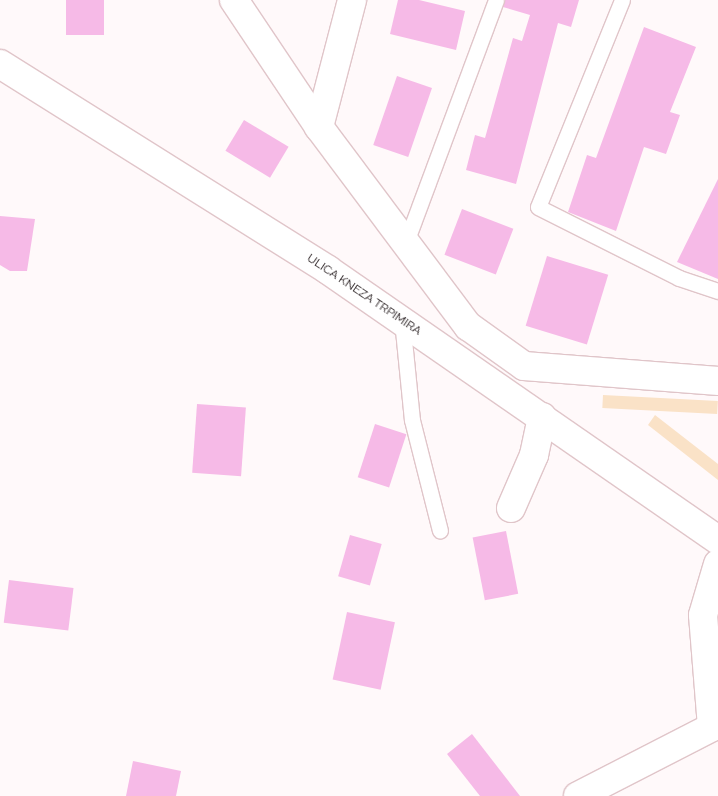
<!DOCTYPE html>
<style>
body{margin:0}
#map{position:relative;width:718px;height:796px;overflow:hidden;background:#fff9fa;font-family:Raleway,sans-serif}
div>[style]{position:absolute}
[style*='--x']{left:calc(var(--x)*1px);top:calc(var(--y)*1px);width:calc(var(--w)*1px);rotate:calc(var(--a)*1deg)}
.green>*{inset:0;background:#fae2c7;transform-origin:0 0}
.building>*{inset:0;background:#f6bae7;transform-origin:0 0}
.roads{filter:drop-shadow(1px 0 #e0c5c9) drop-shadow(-1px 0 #e0c5c9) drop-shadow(0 1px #e0c5c9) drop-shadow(0 -1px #e0c5c9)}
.service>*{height:15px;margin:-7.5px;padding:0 7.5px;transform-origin:7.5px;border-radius:7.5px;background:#fff}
.minor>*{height:28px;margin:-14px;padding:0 14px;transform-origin:14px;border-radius:14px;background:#fff}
.secondary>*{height:28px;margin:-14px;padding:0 14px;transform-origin:14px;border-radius:14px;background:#fff}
span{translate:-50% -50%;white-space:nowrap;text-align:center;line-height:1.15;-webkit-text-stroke:4px #fff;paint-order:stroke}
.street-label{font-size:12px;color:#180f11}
</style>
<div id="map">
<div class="green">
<i style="left:603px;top:395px;width:115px;height:13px;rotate:3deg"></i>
<i style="clip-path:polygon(655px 415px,718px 464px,718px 480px,648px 425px)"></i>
</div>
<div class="building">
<i style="left:66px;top:0;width:38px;height:35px"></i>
<i style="clip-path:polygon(398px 0,419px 0,465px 11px,456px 50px,390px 34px)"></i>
<i style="clip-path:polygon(505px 0,579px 0,571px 27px,558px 23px,516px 184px,466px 170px,475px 135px,485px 138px,513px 38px,522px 41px,530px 15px,503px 7px)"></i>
<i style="clip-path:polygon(644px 27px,696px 47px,670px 112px,680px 115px,666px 154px,644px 147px,616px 231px,568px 212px,587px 155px,596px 158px)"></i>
<i style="left:397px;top:76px;width:37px;height:73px;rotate:19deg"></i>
<i style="left:244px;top:120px;width:52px;height:36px;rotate:31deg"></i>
<i style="clip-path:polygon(718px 179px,718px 279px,677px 262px)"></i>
<i style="left:462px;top:209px;width:55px;height:49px;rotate:21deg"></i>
<i style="clip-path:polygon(0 216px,35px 219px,27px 271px,10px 271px,0 265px)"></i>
<i style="left:547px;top:256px;width:64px;height:73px;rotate:17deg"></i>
<i style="left:197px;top:404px;width:49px;height:69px;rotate:4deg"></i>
<i style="left:375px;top:424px;width:33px;height:56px;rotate:18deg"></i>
<i style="left:506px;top:531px;width:64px;height:34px;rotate:79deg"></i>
<i style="left:350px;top:535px;width:33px;height:43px;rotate:16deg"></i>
<i style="left:9px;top:580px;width:65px;height:43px;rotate:7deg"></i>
<i style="left:347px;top:612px;width:49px;height:69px;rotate:12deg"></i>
<i style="clip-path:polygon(472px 734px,520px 796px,480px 796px,447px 754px)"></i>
<i style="clip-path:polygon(133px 761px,181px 771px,176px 796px,126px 796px)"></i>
</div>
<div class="roads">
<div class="service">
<i style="--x:622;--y:0;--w:223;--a:112.1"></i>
<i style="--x:538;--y:207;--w:158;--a:26.7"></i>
<i style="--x:679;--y:278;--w:41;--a:18.4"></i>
<i style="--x:406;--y:242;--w:258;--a:-69.6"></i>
<i style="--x:402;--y:320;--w:100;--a:84.3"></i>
<i style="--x:412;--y:420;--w:114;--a:75.8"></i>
</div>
<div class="minor">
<i style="--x:234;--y:0;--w:153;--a:56.2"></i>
<i style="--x:319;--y:127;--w:249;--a:53.2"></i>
<i style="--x:468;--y:326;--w:69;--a:35.5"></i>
<i style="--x:524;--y:366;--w:195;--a:4.4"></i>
<i style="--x:319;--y:127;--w:131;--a:-75.4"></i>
<i style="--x:511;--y:508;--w:58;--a:-66.5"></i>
<i style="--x:534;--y:455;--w:39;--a:-78"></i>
<i style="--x:578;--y:796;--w:151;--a:-27.2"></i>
<i style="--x:712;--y:727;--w:112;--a:-94.6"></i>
<i style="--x:703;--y:615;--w:53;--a:-73.6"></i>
</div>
<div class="secondary">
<i style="--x:0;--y:64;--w:387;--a:32.1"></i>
<i style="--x:328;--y:270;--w:474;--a:34.7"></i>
</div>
</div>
<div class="street-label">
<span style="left:364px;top:295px;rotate:34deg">ULICA KNEZA TRPIMIRA</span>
</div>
</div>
